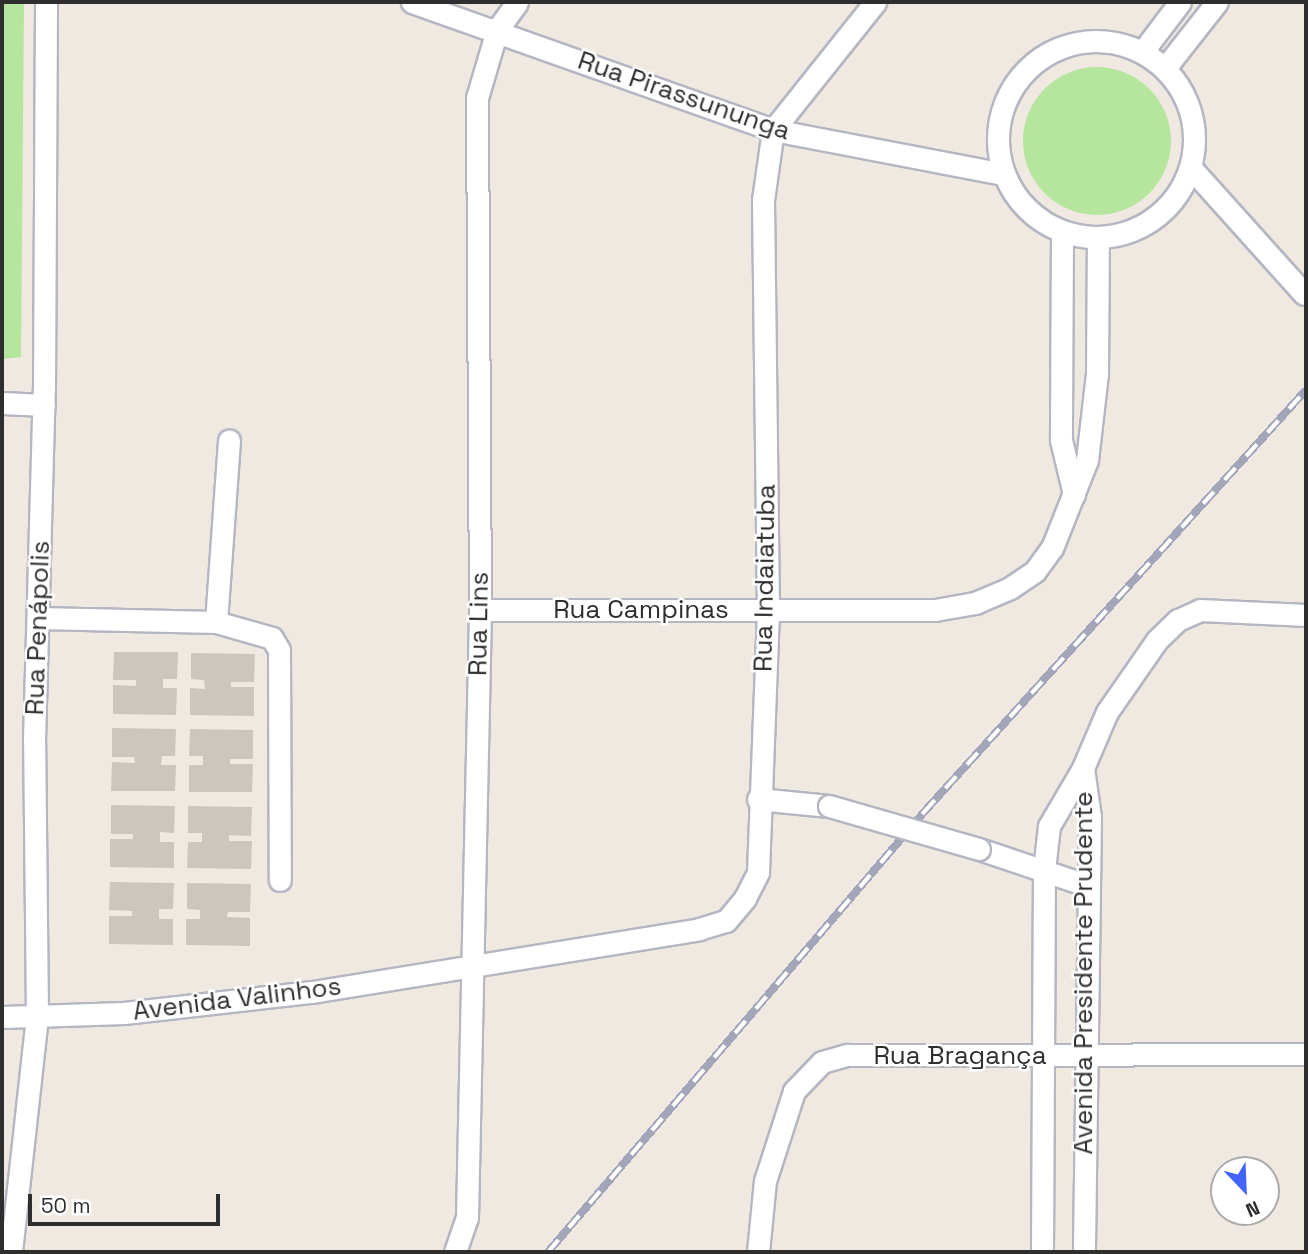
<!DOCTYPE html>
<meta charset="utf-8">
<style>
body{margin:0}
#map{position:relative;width:1308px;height:1254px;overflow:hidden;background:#efe9e1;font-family:"Space Grotesk",sans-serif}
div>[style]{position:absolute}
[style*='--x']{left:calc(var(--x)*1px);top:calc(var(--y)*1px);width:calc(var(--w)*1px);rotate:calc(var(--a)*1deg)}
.green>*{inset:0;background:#b6e59e}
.round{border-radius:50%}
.building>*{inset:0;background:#cbc7bf}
.roads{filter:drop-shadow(2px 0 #b4b7c1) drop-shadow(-2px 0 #b4b7c1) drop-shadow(0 2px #b4b7c1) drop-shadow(0 -2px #b4b7c1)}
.minor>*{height:21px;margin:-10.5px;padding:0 10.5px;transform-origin:10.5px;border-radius:10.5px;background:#fff}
.minor>.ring{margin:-10.5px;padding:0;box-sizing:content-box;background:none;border:21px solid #fff;border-radius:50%}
.rail>*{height:8px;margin-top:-4px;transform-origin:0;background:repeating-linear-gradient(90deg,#fff 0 16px,#a3a6b8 0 32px);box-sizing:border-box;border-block:2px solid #a3a6b8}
.bridges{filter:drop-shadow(2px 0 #b4b7c1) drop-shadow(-2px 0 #b4b7c1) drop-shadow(0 2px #b4b7c1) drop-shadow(0 -2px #b4b7c1)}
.minor-bridge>*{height:21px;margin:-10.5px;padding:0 10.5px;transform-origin:10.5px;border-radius:10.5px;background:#fff}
span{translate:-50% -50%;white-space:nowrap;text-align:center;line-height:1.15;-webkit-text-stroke:5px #fff;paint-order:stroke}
.street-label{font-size:26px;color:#2e2e2e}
.frame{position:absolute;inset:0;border:4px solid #2e2e2e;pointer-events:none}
.north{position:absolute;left:1210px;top:1156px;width:70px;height:70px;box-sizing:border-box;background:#fff;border:2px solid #ababab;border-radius:50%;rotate:157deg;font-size:19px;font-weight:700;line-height:28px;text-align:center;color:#2e2e2e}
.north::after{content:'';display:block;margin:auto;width:24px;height:32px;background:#4264fb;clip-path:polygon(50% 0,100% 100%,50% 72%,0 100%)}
.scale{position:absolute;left:28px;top:1194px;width:192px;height:32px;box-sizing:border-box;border:4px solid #2e2e2e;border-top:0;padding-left:9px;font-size:21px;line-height:24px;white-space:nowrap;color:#2e2e2e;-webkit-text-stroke:5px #fff;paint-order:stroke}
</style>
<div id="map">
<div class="green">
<i style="clip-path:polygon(2px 2px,24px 2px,21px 357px,2px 359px)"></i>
<i class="round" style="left:1023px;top:67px;width:148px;height:148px"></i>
</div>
<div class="building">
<i style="clip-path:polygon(114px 652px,178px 652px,177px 679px,163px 679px,163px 688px,177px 688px,176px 715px,113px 714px,113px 685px,136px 686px,136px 680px,113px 680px)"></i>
<i style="clip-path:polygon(191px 653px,255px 654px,254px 682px,231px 682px,231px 687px,254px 687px,254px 716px,190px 715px,190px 688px,205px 689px,204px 680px,191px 679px)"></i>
<i style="clip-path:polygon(112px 728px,176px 729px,175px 756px,162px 756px,161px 765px,176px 765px,175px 791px,111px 791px,112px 762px,135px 763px,134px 757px,112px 757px)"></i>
<i style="clip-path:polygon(190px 729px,253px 730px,253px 759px,230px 759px,230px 764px,253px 764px,252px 792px,189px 792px,189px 765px,203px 765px,203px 756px,189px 756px)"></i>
<i style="clip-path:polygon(111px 805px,175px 806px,174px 833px,160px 832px,160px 842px,174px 842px,174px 868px,110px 867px,110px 839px,133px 839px,133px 834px,111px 834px)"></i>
<i style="clip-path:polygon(188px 806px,252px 807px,251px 836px,229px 835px,229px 841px,252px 841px,251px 869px,187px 868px,188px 842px,202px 842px,202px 833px,188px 833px)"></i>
<i style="clip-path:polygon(110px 882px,174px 883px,173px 909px,159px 909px,159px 919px,173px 919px,173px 945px,109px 944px,109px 916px,132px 916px,132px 911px,109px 910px)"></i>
<i style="clip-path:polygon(187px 883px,251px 884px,250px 912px,228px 912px,227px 917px,250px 918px,250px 946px,186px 945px,186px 919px,200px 919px,200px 910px,187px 909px)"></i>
</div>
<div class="roads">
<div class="minor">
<i style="--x:412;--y:2;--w:383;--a:19.5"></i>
<i style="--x:773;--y:130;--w:234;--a:10.8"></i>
<i class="ring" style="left:998px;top:41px;width:175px;height:175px"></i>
<i style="--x:1143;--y:51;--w:61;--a:-52.9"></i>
<i style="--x:1165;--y:68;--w:84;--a:-51.8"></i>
<i style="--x:1191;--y:168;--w:169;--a:48.1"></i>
<i style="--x:1062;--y:232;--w:208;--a:90.3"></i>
<i style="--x:1061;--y:440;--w:56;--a:76.5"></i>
<i style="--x:2;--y:403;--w:42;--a:2.7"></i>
<i style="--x:480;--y:610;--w:455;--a:0"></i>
<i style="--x:935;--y:610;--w:41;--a:-9.9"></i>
<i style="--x:975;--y:603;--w:38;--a:-23"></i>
<i style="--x:1010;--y:588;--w:30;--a:-34"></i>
<i style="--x:1035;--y:571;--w:29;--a:-54"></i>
<i style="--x:1052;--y:548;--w:95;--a:-68.3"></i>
<i style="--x:1087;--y:460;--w:87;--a:-83.4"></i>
<i style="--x:1097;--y:374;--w:136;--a:-89.6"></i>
<i style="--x:39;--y:618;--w:177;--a:1.3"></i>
<i style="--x:216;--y:622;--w:58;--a:15.9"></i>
<i style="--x:272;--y:638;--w:14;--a:60"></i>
<i style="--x:279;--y:650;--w:230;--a:89.8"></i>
<i style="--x:216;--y:622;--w:182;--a:-85.9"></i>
<i style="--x:1083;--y:768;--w:49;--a:81.9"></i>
<i style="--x:1090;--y:817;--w:435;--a:90.8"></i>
<i style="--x:758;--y:799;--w:71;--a:5.6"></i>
<i style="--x:979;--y:849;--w:113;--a:18.6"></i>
<i style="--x:2;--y:1017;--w:122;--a:-1.9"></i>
<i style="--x:124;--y:1013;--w:189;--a:-6.4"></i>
<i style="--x:312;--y:992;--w:392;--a:-9.2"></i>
<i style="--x:699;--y:929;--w:28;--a:-17"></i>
<i style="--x:726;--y:921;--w:30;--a:-50"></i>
<i style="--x:745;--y:898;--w:29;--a:-63"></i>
<i style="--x:758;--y:872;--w:262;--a:-87.8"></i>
<i style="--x:768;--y:610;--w:410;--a:-90.7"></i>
<i style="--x:763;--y:200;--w:71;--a:-81.9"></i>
<i style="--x:773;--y:130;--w:164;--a:-51.4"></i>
<i style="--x:11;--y:1252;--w:238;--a:-83.7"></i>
<i style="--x:37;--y:1015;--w:275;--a:-90.6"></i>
<i style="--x:34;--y:740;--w:352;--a:-88.4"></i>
<i style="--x:44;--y:388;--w:386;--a:-89.7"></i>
<i style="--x:455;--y:1252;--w:37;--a:-71"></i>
<i style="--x:467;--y:1217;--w:607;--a:-88.77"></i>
<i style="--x:480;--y:610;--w:512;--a:-90.34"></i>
<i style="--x:477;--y:98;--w:71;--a:-73.6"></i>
<i style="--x:497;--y:30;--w:34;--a:-54"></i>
<i style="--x:758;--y:1252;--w:71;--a:-84.4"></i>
<i style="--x:765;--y:1181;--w:95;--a:-72.1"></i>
<i style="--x:794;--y:1091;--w:40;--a:-46"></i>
<i style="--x:822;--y:1062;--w:26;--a:-16"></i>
<i style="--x:847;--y:1055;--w:459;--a:-0.1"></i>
<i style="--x:1042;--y:1252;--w:382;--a:-89.7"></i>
<i style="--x:1044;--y:870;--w:44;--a:-83.5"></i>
<i style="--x:1049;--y:826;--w:67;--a:-59.6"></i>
<i style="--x:1083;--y:768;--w:61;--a:-66.8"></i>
<i style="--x:1107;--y:712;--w:88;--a:-55.2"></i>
<i style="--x:1157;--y:640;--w:29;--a:-44"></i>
<i style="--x:1178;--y:620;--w:24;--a:-24"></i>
<i style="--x:1200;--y:610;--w:106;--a:2.7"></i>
</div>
</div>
<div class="rail">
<i style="--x:548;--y:1252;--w:579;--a:-49.48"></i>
<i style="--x:924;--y:812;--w:569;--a:-47.85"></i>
</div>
<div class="bridges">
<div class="minor-bridge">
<i style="--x:829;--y:806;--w:156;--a:16"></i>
</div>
</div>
<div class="street-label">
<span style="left:684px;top:96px;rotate:19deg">Rua Pirassununga</span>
<span style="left:765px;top:578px;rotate:-89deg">Rua Indaiatuba</span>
<span style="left:641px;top:610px">Rua Campinas</span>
<span style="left:479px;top:624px;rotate:-89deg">Rua Lins</span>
<span style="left:38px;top:628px;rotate:-88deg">Rua Penápolis</span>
<span style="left:1084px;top:973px;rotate:-90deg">Avenida Presidente Prudente</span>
<span style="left:237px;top:999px;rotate:-7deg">Avenida Valinhos</span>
<span style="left:960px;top:1056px">Rua Bragança</span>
</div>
<div class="frame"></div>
<div class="north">N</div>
<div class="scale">50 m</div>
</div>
